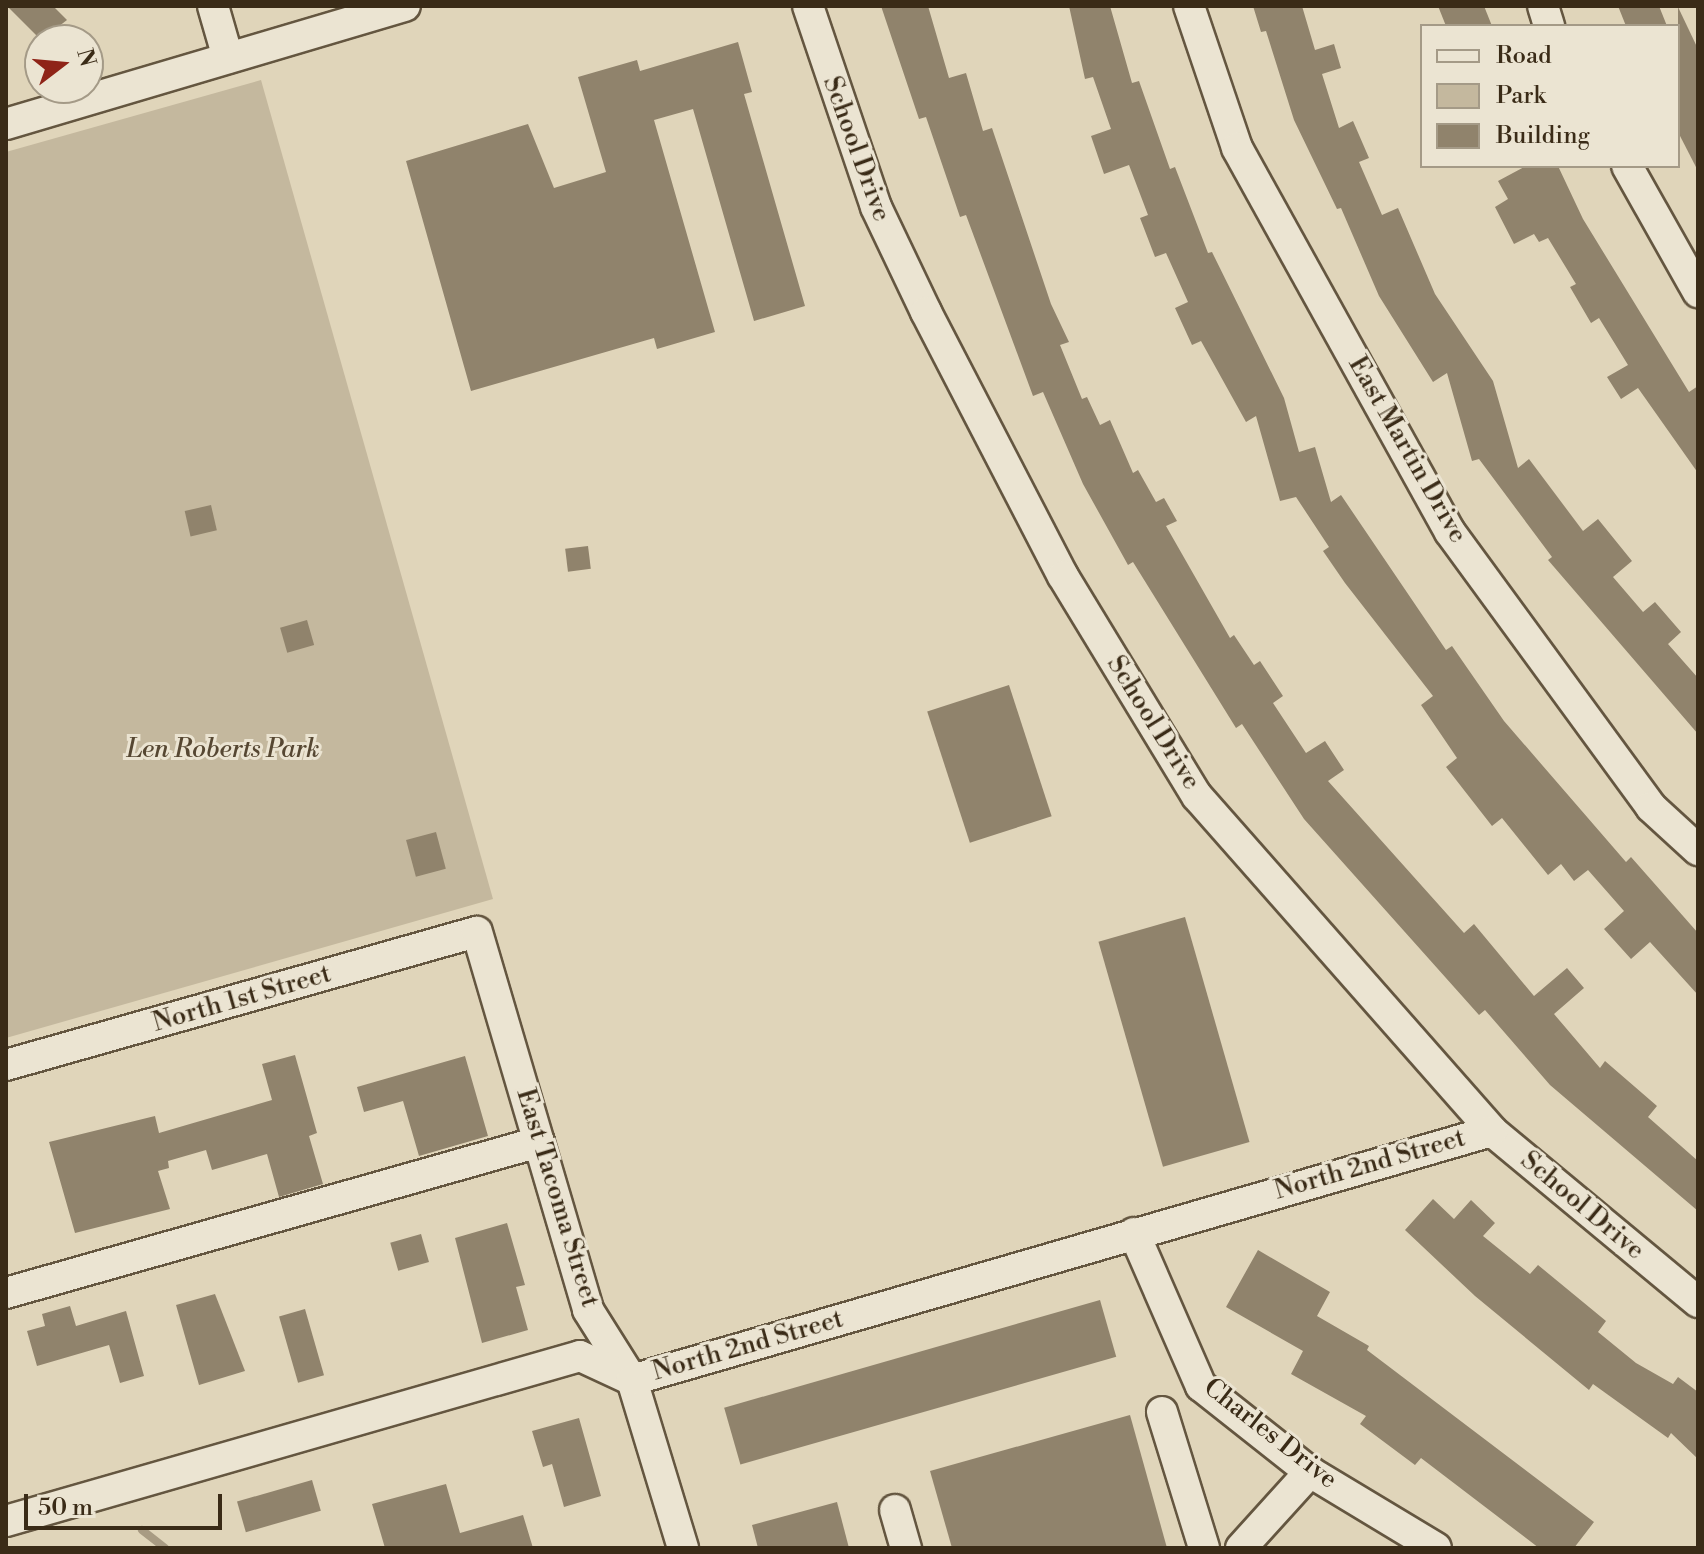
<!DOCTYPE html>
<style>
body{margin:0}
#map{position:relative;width:1704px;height:1554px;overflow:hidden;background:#e0d5ba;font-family:"Libre Bodoni",serif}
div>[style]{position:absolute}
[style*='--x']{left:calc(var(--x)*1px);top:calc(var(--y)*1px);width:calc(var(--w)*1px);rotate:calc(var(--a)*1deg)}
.green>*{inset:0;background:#c4b89e}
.stream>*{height:8px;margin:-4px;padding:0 4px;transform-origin:4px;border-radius:4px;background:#a89b83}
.building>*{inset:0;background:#90836c;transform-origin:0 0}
.roads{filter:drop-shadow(2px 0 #645640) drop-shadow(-2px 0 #645640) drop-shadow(0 2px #645640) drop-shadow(0 -2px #645640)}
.minor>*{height:30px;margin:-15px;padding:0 15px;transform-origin:15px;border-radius:15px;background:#ebe4d2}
span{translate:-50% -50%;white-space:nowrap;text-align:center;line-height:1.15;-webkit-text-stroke:6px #ebe4d2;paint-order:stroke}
.street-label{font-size:26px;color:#3a2b17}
.park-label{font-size:26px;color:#564732;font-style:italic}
.frame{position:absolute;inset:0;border:8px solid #3a2b17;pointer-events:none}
.legend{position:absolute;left:1420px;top:24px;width:260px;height:144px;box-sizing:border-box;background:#ebe4d2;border:2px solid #a49a87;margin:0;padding:10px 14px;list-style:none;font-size:24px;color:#3a2b17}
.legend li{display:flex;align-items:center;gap:16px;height:40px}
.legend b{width:40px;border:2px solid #a49a87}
.north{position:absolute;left:24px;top:24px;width:80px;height:80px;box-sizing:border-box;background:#ebe4d2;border:2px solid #a49a87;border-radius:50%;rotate:74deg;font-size:22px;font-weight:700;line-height:32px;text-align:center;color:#3a2b17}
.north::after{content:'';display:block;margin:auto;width:28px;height:36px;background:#8f2418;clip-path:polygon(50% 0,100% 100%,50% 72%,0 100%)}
.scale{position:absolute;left:24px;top:1494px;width:198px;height:36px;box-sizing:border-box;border:4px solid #3a2b17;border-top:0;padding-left:10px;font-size:24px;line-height:28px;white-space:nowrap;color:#3a2b17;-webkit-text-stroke:6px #ebe4d2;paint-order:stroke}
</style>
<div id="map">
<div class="green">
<i style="clip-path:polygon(261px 80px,493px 899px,6px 1038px,6px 152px)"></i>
</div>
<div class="stream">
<i style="--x:142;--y:1530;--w:29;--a:38"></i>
</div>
<div class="building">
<i style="clip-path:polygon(7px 6px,53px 6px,67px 20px,41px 40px)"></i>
<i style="clip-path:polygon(881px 6px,928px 6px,949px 78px,966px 73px,983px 131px,992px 128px,1051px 304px,1069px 342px,1060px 345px,1082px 399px,1087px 397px,1100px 425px,1110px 420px,1133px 473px,1138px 470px,1156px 502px,1164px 498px,1177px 521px,1166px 526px,1230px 638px,1234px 635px,1254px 665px,1260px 661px,1283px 696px,1273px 703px,1306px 753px,1325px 741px,1344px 770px,1328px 781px,1464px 933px,1474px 924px,1534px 996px,1567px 968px,1584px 988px,1554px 1014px,1600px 1068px,1605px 1061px,1657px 1106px,1648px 1117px,1698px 1161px,1698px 1211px,1550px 1085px,1485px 1010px,1479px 1015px,1304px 819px,1242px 724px,1236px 728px,1133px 562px,1128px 565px,1083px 484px,1043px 392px,1033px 396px,966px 215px,960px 217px,926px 117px,919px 119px)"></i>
<i style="clip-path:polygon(1069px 6px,1110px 6px,1132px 83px,1139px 81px,1170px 169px,1175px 167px,1208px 253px,1212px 252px,1284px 398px,1299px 452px,1315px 447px,1331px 502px,1341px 495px,1446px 650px,1452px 646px,1504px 721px,1626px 862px,1631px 857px,1698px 933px,1698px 995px,1650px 942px,1631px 959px,1604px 929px,1624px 911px,1588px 870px,1574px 881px,1561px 864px,1548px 875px,1502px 818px,1492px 826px,1446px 767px,1457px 758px,1421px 705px,1433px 696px,1345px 583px,1323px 551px,1329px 547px,1296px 497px,1280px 501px,1256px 416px,1246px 422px,1201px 341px,1192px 345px,1175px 308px,1188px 302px,1166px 253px,1155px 257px,1140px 218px,1148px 215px,1129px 165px,1104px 174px,1091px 136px,1111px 129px,1093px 77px,1085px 79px)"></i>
<i style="clip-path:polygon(1253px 6px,1302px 6px,1315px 50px,1334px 44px,1341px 68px,1322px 74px,1339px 128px,1353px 121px,1369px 158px,1359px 162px,1382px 215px,1398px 208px,1435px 294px,1493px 381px,1518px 468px,1529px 459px,1583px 531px,1598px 519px,1632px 561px,1613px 577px,1643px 612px,1655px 602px,1681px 632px,1668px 644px,1698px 678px,1698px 734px,1548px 560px,1552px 557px,1479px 459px,1472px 461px,1447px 373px,1433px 382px,1379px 296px,1341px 208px,1337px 209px,1294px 120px,1266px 31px,1261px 32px)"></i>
<i style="clip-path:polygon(1438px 6px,1484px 6px,1492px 26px,1446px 26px)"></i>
<i style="clip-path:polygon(1618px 6px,1659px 6px,1667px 26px,1626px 26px)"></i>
<i style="clip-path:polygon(1678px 7px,1698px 49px,1698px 171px,1678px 132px)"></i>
<i style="clip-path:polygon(738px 42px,752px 92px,744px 94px,805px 306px,754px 321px,693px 109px,654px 120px,715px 332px,657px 349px,654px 338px,471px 391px,406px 161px,528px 124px,554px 188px,606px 172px,578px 77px,637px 60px,640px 71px)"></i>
<i style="clip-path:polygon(1526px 166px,1558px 166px,1583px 219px,1689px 392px,1698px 386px,1698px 473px,1638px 388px,1621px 399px,1607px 377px,1628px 365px,1599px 318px,1591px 323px,1570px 287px,1576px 284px,1548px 238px,1539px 242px,1534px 234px,1514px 244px,1495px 207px,1508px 199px,1498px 181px)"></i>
<i style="left:211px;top:505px;width:26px;height:27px;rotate:77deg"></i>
<i style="left:588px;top:546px;width:23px;height:23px;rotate:83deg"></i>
<i style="left:307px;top:620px;width:26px;height:28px;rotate:74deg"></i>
<i style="left:1009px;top:685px;width:138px;height:86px;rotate:72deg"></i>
<i style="left:436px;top:832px;width:38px;height:31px;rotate:75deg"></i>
<i style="left:1185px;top:917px;width:234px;height:90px;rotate:74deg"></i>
<i style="clip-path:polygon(295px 1055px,317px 1133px,309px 1136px,323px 1184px,279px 1197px,267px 1154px,212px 1170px,206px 1150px,168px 1161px,169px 1168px,158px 1171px,170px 1209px,75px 1233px,49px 1142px,155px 1116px,159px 1133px,272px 1100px,262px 1064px)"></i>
<i style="clip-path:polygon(465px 1056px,488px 1136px,419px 1156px,403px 1101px,364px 1112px,357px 1087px)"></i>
<i style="clip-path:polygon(1433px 1199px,1454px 1219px,1471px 1200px,1495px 1223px,1483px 1236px,1530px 1274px,1538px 1265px,1606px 1321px,1598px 1332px,1636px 1363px,1673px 1384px,1678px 1377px,1698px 1392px,1698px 1459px,1671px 1433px,1668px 1438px,1593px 1384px,1589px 1390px,1475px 1296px,1405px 1230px)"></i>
<i style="clip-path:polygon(507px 1223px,525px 1285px,516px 1287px,528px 1330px,482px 1343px,455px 1238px)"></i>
<i style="left:421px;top:1234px;width:29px;height:32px;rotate:74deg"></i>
<i style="clip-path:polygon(1258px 1250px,1330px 1292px,1317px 1316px,1369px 1346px,1367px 1350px,1594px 1522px,1574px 1548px,1539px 1548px,1421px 1458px,1415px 1465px,1360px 1424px,1366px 1416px,1291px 1374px,1303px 1351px,1226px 1307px)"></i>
<i style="clip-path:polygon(215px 1294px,245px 1371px,199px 1385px,176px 1305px)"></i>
<i style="left:1100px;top:1300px;width:59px;height:391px;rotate:74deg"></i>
<i style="clip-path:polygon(70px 1306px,76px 1326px,126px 1311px,144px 1376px,120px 1383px,109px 1345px,37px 1366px,27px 1331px,45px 1326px,42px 1314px)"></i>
<i style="left:305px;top:1309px;width:69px;height:27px;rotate:74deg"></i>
<i style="clip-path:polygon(1130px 1415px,1167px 1548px,952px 1548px,930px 1471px)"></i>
<i style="clip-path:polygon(579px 1418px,601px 1496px,564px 1507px,552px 1464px,543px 1467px,532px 1431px)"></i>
<i style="left:312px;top:1480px;width:32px;height:78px;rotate:74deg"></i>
<i style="clip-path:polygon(446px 1484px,460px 1533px,523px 1515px,533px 1548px,385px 1548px,372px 1504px)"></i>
<i style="clip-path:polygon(837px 1502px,849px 1548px,758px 1548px,752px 1525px)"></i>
</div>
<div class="roads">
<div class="minor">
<i style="--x:213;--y:6;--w:54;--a:73.9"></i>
<i style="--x:808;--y:6;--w:212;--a:71.3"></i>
<i style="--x:876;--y:207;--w:116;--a:64.5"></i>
<i style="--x:926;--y:312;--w:297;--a:62.6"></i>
<i style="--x:1063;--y:576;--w:258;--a:58.7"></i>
<i style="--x:1197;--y:796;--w:446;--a:48.6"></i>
<i style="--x:1492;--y:1131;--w:268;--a:39.7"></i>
<i style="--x:1189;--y:6;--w:150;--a:71.3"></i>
<i style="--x:1237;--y:148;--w:439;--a:61"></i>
<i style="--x:1450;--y:532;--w:341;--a:53.8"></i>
<i style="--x:1651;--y:807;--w:64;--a:42.5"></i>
<i style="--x:1543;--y:6;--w:21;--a:73"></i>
<i style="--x:6;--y:124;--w:416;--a:-16.5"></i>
<i style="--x:1627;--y:166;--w:145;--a:60.6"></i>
<i style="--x:6;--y:1065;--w:489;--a:-15.8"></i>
<i style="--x:477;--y:932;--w:394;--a:73.6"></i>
<i style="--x:588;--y:1310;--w:83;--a:57.8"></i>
<i style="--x:632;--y:1380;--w:176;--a:73.1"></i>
<i style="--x:1134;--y:1233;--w:167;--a:66.4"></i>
<i style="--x:1201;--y:1386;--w:139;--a:38.3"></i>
<i style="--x:1310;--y:1472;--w:147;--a:31.1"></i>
<i style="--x:6;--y:1293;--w:554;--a:-15.82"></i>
<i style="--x:1162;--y:1412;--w:142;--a:72.8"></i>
<i style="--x:895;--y:1510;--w:40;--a:74"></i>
<i style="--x:6;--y:1521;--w:597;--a:-16.04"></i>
<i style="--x:580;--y:1356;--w:57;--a:24.8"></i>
<i style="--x:632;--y:1380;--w:895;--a:-16.15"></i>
<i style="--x:1241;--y:1548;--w:103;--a:-47.8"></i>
</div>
</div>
<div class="street-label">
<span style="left:856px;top:149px;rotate:70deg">School Drive</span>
<span style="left:1407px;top:450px;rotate:60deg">East Martin Drive</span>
<span style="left:1153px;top:723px;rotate:58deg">School Drive</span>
<span style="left:242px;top:999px;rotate:-16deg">North 1st Street</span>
<span style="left:1370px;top:1165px;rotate:-16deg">North 2nd Street</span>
<span style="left:557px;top:1198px;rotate:73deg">East Tacoma Street</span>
<span style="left:1582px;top:1206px;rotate:40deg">School Drive</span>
<span style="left:748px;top:1346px;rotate:-16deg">North 2nd Street</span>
<span style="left:1270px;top:1434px;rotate:38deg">Charles Drive</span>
</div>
<div class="park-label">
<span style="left:223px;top:750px">Len Roberts Park</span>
</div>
<div class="frame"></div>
<ul class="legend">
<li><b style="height:10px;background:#ebe4d2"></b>Road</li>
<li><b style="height:22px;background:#c4b89e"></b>Park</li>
<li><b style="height:22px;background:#90836c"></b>Building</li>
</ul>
<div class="north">N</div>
<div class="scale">50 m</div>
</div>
